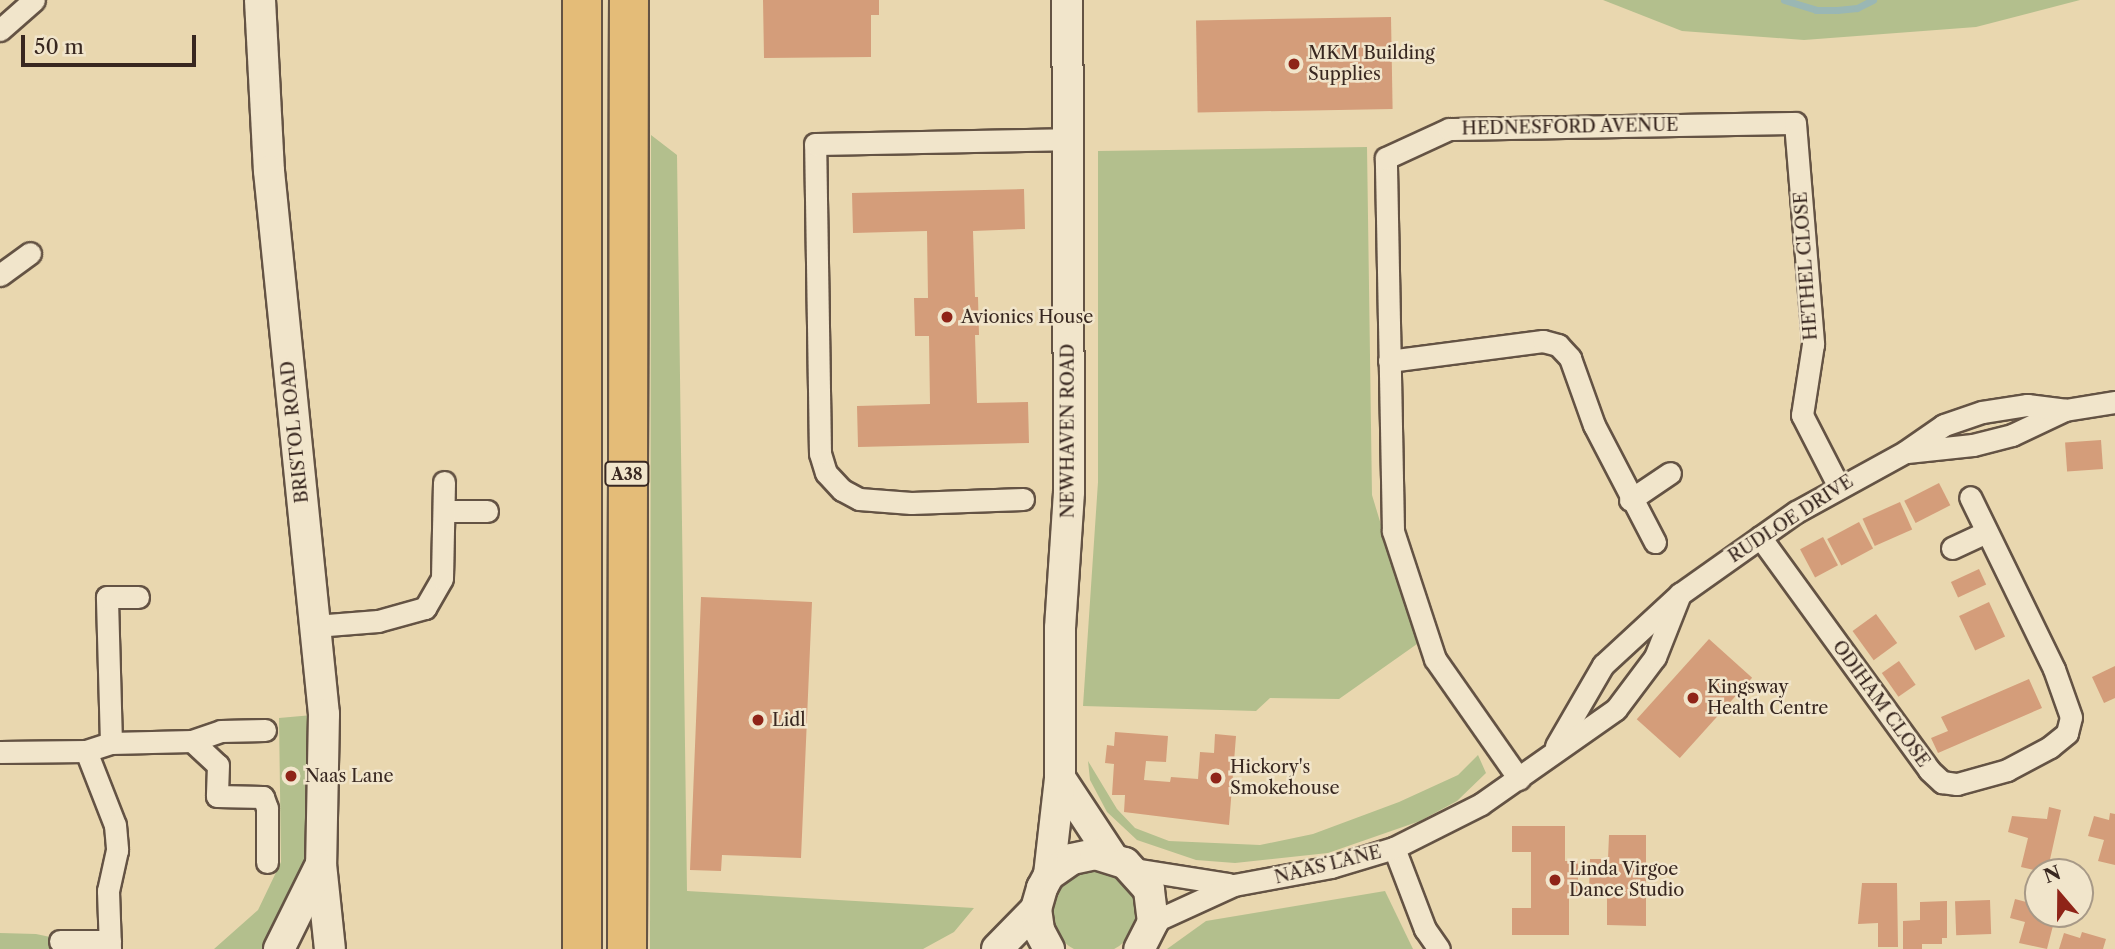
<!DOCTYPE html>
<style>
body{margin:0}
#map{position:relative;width:2115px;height:949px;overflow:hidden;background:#e9d7af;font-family:"Libre Caslon Text",serif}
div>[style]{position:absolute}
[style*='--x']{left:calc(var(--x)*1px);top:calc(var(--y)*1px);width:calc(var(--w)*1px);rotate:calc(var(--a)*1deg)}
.green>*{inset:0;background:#b3bf8d}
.round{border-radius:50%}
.stream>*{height:7px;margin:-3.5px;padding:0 3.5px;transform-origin:3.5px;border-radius:3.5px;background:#9ab7b4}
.building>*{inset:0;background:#d49d7a;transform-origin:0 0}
.roads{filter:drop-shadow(2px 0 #645344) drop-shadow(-2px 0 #645344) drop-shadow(0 2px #645344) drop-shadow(0 -2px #645344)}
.street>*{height:21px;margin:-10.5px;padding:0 10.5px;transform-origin:10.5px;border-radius:10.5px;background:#f1e5cb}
.secondary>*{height:30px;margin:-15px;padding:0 15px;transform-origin:15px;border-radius:15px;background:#f1e5cb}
.highway>*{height:38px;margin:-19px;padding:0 19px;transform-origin:19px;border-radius:19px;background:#e4bc78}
.dots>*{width:19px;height:19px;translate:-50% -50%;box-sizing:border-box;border:4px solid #f1e5cb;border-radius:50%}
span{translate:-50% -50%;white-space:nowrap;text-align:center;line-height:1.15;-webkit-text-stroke:5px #f1e5cb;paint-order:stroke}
.shield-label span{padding:2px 5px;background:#f1e5cb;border:2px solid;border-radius:5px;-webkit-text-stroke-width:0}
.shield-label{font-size:16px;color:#382720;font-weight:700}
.poi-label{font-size:18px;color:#382720}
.left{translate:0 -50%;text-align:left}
.street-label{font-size:18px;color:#382720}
.north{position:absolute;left:2024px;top:858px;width:70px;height:70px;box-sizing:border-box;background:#f1e5cb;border:2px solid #a79987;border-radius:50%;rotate:340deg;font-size:19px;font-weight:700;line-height:28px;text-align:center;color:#382720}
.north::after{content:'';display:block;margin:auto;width:24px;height:32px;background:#8f2418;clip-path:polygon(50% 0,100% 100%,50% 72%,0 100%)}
.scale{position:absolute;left:21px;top:35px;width:175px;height:32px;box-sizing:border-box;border:4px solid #382720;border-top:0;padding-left:9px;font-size:21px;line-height:24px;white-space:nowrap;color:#382720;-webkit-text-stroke:5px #f1e5cb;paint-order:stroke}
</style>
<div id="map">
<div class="green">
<i style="clip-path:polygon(1603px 0,2080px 0,1976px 27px,1804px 40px,1682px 31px)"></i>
<i style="clip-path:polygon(651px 135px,677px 155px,687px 891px,974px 908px,954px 932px,923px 949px,650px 949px)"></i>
<i style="clip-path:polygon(1367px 147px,1372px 495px,1417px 644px,1339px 699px,1270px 698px,1256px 711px,1083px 706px,1098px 482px,1098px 151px)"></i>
<i style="clip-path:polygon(324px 714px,321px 864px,279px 949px,214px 949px,258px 910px,281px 862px,279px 718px)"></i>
<i style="clip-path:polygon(1478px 755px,1486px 773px,1457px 801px,1420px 821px,1328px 853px,1235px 863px,1196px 860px,1137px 840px,1107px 812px,1090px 780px,1088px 761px,1117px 809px,1135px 828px,1169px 841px,1260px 845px,1313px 834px,1399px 802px,1458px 775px)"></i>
<i class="round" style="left:1051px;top:868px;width:86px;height:86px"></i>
<i style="clip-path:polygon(1385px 891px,1413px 949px,1167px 949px,1206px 921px)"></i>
<i style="clip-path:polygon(0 933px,36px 934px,107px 949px,0 949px)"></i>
</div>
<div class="stream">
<i style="--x:1784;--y:0;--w:34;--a:17"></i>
<i style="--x:1816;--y:10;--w:21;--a:0"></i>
<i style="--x:1837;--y:10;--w:20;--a:-6"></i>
<i style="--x:1857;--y:8;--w:18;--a:-27"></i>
</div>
<div class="building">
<i style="clip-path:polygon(763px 0,879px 0,879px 15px,871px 15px,871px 57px,764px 58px)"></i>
<i style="left:1391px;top:17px;width:92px;height:195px;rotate:89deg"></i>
<i style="clip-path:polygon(1024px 189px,1025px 229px,973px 231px,975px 297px,978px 297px,979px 335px,975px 335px,977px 403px,1028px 402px,1029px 443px,858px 447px,857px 406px,930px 404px,929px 336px,915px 336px,914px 298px,928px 298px,927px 231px,853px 233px,852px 193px)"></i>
<i style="left:2101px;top:440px;width:29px;height:36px;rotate:86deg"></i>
<i style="left:1939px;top:483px;width:25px;height:39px;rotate:63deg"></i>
<i style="left:1900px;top:502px;width:30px;height:41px;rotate:66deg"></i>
<i style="left:1859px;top:522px;width:30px;height:36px;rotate:62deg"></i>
<i style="left:1823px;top:537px;width:32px;height:26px;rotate:62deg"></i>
<i style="left:1979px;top:569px;width:17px;height:31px;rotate:65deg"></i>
<i style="clip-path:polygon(701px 597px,812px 602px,801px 858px,722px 855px,721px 871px,690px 870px)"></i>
<i style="left:1989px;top:602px;width:38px;height:33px;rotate:65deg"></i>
<i style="left:1876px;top:614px;width:36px;height:29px;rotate:54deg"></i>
<i style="left:1709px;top:639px;width:58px;height:108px;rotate:42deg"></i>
<i style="left:1899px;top:661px;width:29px;height:21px;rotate:55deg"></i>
<i style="clip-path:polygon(2115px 666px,2115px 698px,2104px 703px,2092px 677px)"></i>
<i style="clip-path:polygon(2029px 679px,2042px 708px,1938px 753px,1931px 738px,1948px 731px,1941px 717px)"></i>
<i style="clip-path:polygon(1115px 732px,1168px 736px,1166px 762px,1146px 761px,1144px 780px,1170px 782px,1171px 777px,1198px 779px,1200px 752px,1214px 753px,1215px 734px,1236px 736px,1229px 825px,1124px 812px,1125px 795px,1112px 795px,1114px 764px,1105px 763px,1107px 745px,1114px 746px)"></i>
<i style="clip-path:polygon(2049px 807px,2061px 810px,2049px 864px,2044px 863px,2042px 872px,2021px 867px,2028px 838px,2008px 832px,2012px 816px,2047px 819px)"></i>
<i style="clip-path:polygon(2110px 813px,2115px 814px,2115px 865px,2098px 861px,2104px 840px,2088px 836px,2094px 816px,2109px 820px)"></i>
<i style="clip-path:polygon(1512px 826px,1565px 826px,1565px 861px,1578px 861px,1578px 898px,1569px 898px,1569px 935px,1512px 935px,1512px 908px,1531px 908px,1531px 852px,1512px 852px)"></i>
<i style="clip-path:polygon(1609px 835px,1646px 835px,1646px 926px,1607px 925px,1607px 893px,1589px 893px,1590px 859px,1608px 859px)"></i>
<i style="clip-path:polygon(1862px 883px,1897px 883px,1898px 947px,1878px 947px,1878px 923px,1858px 924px)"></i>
<i style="clip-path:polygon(2032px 896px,2038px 898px,2038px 914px,2056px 914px,2047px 949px,2019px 943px,2025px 922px,2010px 918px,2015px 899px,2030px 903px)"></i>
<i style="left:1990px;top:900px;width:34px;height:35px;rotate:88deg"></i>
<i style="clip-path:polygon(1947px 901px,1947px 938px,1942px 938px,1942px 944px,1922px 944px,1922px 949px,1903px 949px,1903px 921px,1920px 920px,1920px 902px)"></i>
<i style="clip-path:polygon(2082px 932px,2106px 939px,2103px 949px,2059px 949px,2064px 933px,2080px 938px)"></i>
</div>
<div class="roads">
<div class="street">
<i style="--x:0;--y:30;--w:45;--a:-41.4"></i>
<i style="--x:0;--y:275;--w:37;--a:-36"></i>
<i style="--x:1389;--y:361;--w:155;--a:-7.4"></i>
<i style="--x:1543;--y:341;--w:16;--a:15"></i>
<i style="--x:1558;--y:345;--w:18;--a:47"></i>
<i style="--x:1570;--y:358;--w:71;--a:70.3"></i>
<i style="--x:1594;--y:425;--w:132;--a:62.5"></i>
<i style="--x:1907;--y:452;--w:66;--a:-6.1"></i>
<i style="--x:1973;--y:445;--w:40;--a:-14.4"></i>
<i style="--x:2012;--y:435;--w:59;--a:-25.3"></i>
<i style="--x:2065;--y:410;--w:51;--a:-9.1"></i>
<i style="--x:1023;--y:499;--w:112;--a:178"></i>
<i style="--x:911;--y:503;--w:52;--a:-175.6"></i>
<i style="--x:859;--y:499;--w:19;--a:-152"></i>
<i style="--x:842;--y:490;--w:23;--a:-133"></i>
<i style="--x:826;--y:473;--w:21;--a:-107"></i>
<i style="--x:820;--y:453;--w:309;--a:-90.9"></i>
<i style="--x:815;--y:144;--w:252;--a:-1.1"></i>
<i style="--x:1630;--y:500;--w:48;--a:-34"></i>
<i style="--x:444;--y:511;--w:43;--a:0"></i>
<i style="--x:1760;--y:537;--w:288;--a:54"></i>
<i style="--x:1929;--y:770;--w:18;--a:43"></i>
<i style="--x:1942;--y:782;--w:15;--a:8"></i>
<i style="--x:1957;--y:784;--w:52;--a:-15.6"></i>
<i style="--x:2007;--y:770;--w:49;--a:-28.1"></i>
<i style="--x:2050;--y:747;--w:22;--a:-39"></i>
<i style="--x:2067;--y:733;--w:16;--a:-76"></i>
<i style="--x:2071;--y:717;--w:51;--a:-109.5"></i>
<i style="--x:2054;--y:669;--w:191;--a:-116"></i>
<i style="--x:1952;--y:548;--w:38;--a:-25"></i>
<i style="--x:315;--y:626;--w:63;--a:-4.5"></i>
<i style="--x:378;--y:621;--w:49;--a:-15.5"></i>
<i style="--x:425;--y:608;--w:34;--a:-60"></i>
<i style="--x:442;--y:578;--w:96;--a:-88.8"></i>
<i style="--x:192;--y:741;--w:35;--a:43"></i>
<i style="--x:218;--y:765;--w:31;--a:92"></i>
<i style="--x:217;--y:796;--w:46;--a:1.2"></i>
<i style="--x:263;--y:797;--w:12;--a:70"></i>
<i style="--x:267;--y:808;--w:54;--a:90"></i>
<i style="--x:111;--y:743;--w:146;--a:-91.6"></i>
<i style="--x:107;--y:597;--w:31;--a:0"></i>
<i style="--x:1556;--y:746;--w:94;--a:-59.9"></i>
<i style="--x:1603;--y:665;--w:105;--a:-42.7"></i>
<i style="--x:1680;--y:594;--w:142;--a:-35.3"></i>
<i style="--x:1796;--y:512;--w:124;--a:-28.8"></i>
<i style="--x:1905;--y:452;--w:47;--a:-34.7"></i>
<i style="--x:1944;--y:425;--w:40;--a:-18.9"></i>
<i style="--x:1982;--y:412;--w:46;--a:-8.8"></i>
<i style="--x:2027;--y:405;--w:38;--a:7"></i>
<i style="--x:86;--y:751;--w:79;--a:68.6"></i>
<i style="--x:115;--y:825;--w:25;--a:85"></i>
<i style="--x:117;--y:850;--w:42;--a:102.4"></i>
<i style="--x:108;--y:891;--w:58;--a:88"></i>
<i style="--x:0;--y:752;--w:86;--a:-0.7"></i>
<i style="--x:86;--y:751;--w:26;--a:-18"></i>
<i style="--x:111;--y:743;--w:81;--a:-1.4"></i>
<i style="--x:192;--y:741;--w:31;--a:-19"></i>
<i style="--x:221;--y:731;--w:44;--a:-1.3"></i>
<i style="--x:1519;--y:779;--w:146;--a:-125"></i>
<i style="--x:1435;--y:659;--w:135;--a:-108.2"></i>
<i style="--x:1393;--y:531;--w:373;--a:-91.1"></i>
<i style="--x:1386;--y:158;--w:69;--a:-24.7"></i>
<i style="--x:1449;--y:129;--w:346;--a:-1"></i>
<i style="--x:1795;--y:123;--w:222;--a:85.3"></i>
<i style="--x:1813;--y:344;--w:72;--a:98.8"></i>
<i style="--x:1802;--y:415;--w:79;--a:62.8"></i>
<i style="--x:1394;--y:848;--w:87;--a:69.1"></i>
<i style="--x:1425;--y:929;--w:24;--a:55"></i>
<i style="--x:1134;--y:869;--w:96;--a:9"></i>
<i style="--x:1153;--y:922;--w:89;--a:-24.6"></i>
<i style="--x:1234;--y:885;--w:99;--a:-10.5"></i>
<i style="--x:1331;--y:867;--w:66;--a:-16.8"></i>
<i style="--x:1394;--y:848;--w:97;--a:-26.8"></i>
<i style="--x:1481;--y:804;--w:165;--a:-35.1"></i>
<i style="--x:1616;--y:709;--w:65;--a:-53.1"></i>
<i style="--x:1655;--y:657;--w:68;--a:-68.4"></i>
<i style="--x:60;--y:941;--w:50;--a:0"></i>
</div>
<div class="secondary">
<i style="--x:260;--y:0;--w:171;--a:87"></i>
<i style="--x:269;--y:171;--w:546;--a:84.22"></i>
<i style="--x:324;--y:714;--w:150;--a:91.1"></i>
<i style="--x:321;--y:864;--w:85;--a:84"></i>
<i style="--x:1060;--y:778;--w:95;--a:56.6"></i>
<i style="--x:1049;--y:875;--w:98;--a:-83.5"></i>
<i style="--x:1060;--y:778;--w:150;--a:-90"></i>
<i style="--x:1060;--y:628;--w:136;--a:-86.2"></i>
<i style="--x:1069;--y:492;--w:492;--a:-90.2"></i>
<i style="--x:279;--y:949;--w:90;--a:-63.7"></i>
<i style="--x:997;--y:949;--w:56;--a:-45.7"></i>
<i style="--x:1049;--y:949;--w:21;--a:-118"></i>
<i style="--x:1039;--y:930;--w:21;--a:-98"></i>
<i style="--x:1036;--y:909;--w:22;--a:-74"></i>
<i style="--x:1042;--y:888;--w:15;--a:-62"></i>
<i style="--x:1049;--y:875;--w:28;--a:-35"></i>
<i style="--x:1072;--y:859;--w:24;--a:-12"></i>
<i style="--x:1095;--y:854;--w:31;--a:17"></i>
<i style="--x:1125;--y:863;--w:36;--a:48"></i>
<i style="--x:1149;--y:890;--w:32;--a:83"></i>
<i style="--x:1153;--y:922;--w:30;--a:117"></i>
</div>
<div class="highway">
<i style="--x:582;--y:949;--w:949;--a:-90"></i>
<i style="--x:627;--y:949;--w:949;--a:-89.88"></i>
</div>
</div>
<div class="dots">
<i style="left:1294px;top:64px;background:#8f2418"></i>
<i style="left:947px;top:317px;background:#8f2418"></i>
<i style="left:1693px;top:698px;background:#8f2418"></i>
<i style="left:758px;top:720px;background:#8f2418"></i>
<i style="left:291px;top:776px;background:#8f2418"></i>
<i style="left:1216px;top:778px;background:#8f2418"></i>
<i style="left:1555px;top:880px;background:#8f2418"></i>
</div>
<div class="shield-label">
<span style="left:627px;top:474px">A38</span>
</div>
<div class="poi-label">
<span class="left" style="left:1308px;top:64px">MKM Building<br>Supplies</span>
<span class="left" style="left:961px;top:317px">Avionics House</span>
<span class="left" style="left:1707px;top:698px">Kingsway<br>Health Centre</span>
<span class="left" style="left:772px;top:720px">Lidl</span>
<span class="left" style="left:1230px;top:778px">Hickory's<br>Smokehouse</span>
<span class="left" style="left:305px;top:776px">Naas Lane</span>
<span class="left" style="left:1569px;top:880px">Linda Virgoe<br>Dance Studio</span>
</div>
<div class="street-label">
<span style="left:1570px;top:127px;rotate:-1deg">HEDNESFORD AVENUE</span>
<span style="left:1806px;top:266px;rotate:-94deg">HETHEL CLOSE</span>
<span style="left:1068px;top:431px;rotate:-90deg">NEWHAVEN ROAD</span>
<span style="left:295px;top:432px;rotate:-96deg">BRISTOL ROAD</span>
<span style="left:1791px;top:519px;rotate:-33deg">RUDLOE DRIVE</span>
<span style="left:1881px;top:704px;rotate:54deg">ODIHAM CLOSE</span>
<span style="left:1328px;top:865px;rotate:-14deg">NAAS LANE</span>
</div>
<div class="north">N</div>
<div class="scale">50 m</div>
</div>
